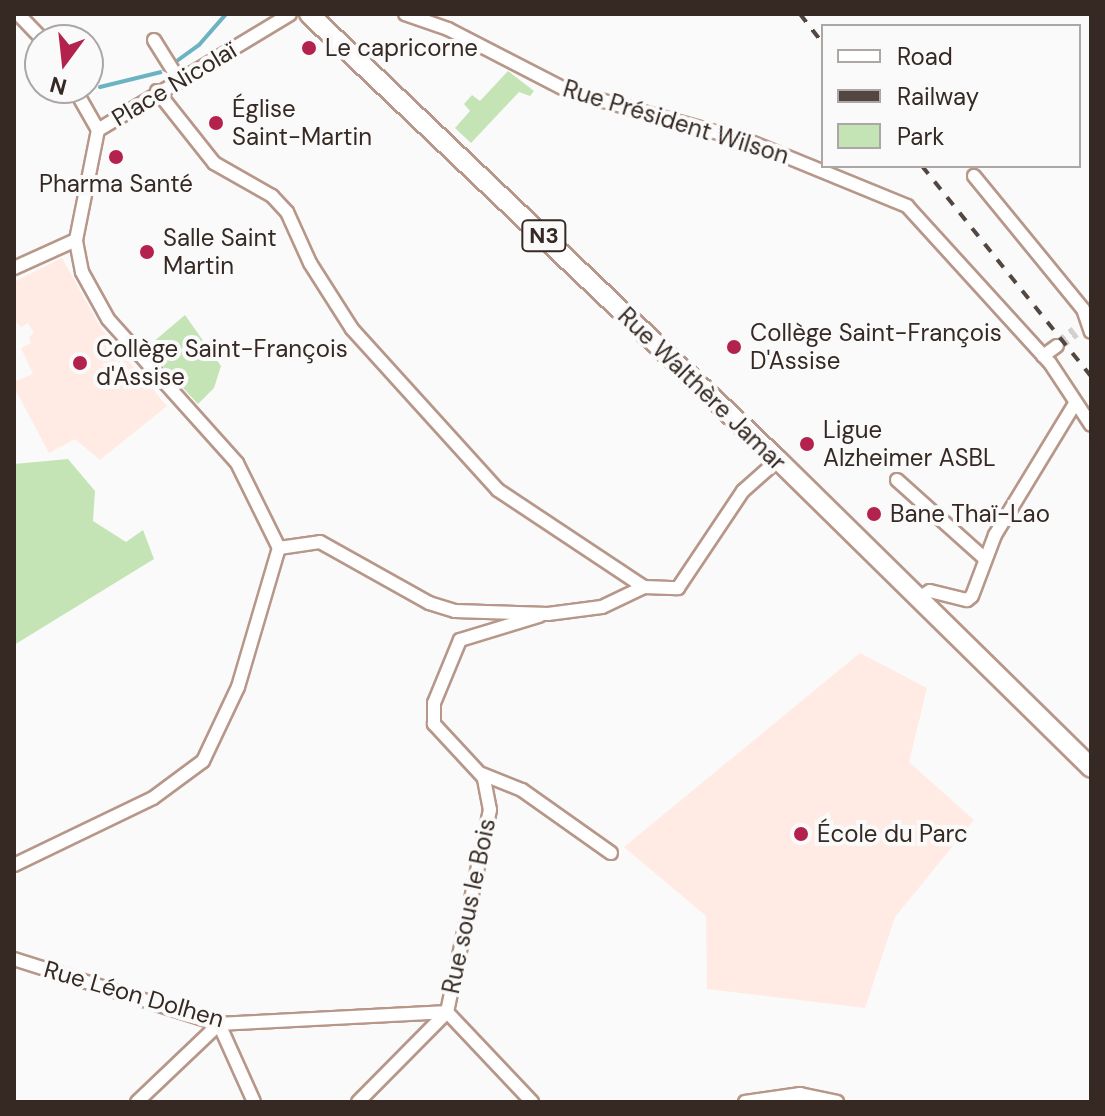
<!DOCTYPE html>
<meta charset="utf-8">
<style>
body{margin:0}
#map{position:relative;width:1105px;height:1116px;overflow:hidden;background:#fafafa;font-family:"DM Sans",sans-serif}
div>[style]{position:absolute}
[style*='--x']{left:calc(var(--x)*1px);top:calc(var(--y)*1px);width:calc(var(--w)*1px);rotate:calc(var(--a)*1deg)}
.education>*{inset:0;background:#ffebe4}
.green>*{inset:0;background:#c4e4b6}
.stream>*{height:4px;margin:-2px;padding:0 2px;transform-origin:2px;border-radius:2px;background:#6cb3c2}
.street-tunnel>*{height:12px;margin-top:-6px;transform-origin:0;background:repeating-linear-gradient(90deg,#d3d0cf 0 12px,transparent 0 18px)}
.roads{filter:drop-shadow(2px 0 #b79789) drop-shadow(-2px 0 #b79789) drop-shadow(0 2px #b79789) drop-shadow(0 -2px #b79789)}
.street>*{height:12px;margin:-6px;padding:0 6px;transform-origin:6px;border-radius:6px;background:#fff}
.primary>*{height:18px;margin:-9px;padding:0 9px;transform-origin:9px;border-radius:9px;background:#fff}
.rail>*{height:4px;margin-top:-2px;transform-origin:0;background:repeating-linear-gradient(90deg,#514640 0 10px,transparent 0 20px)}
.dots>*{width:22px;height:22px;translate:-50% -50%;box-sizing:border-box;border:4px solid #fafafa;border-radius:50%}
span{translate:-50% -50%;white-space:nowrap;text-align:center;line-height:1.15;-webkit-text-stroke:8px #fafafa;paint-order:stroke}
.shield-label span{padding:2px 6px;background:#fafafa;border:2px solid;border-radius:6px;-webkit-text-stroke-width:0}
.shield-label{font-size:22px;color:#362923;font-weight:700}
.poi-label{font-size:24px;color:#362923}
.left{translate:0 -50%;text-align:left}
.street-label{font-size:24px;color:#362923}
.frame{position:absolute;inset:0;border:16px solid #362923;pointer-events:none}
.legend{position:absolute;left:821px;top:24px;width:260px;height:144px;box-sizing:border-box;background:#fafafa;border:2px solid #aca6a4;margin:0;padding:10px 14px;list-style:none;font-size:24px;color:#362923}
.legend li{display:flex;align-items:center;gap:16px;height:40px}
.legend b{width:40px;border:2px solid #aca6a4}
.north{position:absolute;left:24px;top:24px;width:80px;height:80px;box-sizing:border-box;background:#fafafa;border:2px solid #aca6a4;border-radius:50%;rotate:195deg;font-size:22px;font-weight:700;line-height:32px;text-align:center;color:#362923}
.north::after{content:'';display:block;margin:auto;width:28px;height:36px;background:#b3224c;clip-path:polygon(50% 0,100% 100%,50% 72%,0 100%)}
</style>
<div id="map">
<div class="education">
<i style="clip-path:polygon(62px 258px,102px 330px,167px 406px,100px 460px,75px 439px,49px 453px,14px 387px,14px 382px,33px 374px,21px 348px,31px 343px,29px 337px,34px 333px,28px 323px,21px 327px,14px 320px,14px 282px)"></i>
<i style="clip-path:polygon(860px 653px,927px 688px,909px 762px,974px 820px,895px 917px,865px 1008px,707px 989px,706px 916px,624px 847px)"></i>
</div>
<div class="green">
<i style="clip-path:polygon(508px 71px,534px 91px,530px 96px,519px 92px,471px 143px,455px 128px,470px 111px,464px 104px,472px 95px,480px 101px)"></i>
<i style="clip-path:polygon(185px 315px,221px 366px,214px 388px,198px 404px,146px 348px)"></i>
<i style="clip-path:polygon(68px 459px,95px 491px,93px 521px,126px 542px,143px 530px,154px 559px,14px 645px,14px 464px)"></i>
</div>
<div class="stream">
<i style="--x:174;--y:63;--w:31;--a:-36"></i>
<i style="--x:199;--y:45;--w:41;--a:-48.9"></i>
<i style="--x:100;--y:87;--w:63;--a:-13.8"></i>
</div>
<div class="street-tunnel">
<i style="--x:1057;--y:346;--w:23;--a:-38"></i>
</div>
<div class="roads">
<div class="street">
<i style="--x:18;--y:14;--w:36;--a:46"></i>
<i style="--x:405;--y:14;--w:46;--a:19.2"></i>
<i style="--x:448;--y:29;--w:135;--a:27.3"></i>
<i style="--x:568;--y:91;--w:190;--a:15.6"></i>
<i style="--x:751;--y:142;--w:169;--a:22.3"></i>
<i style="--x:907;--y:206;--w:212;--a:47.7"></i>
<i style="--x:1050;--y:363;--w:74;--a:56.5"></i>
<i style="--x:154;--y:40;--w:47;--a:58"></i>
<i style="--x:157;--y:91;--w:92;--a:51.6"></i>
<i style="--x:214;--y:163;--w:67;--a:29.6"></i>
<i style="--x:272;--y:196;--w:22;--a:47"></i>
<i style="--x:287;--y:212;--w:56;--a:65.7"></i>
<i style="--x:310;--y:263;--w:78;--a:57.5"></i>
<i style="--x:352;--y:329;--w:217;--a:47.8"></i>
<i style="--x:498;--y:490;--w:175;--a:33.6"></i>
<i style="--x:98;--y:130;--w:224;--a:-31.1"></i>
<i style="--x:974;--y:176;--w:172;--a:50.7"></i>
<i style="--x:1083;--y:309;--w:24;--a:71"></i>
<i style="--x:14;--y:268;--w:68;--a:-24.3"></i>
<i style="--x:1043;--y:356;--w:17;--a:-36"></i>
<i style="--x:897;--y:480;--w:117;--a:41.9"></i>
<i style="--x:279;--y:548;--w:41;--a:-8.3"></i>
<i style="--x:320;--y:542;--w:125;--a:29.2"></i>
<i style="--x:429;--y:603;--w:27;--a:17"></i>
<i style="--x:455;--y:611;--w:93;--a:1.8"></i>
<i style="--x:548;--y:614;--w:54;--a:-7.4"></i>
<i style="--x:602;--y:607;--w:47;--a:-25.5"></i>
<i style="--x:644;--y:587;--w:34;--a:2"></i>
<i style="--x:678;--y:588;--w:117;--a:-56.2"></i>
<i style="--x:743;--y:491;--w:47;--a:-41.5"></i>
<i style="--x:917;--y:599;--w:15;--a:-32"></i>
<i style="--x:930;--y:591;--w:38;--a:14"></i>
<i style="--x:967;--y:600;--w:6;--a:-39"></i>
<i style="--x:972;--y:596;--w:65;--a:-69.3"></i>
<i style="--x:995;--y:535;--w:152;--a:-58.7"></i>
<i style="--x:482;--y:774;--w:43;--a:21.8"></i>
<i style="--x:522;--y:790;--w:109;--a:35.3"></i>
<i style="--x:14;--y:865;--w:154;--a:-25.7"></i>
<i style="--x:153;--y:798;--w:62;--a:-36.5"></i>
<i style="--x:203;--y:761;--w:82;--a:-64.7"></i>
<i style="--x:238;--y:687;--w:145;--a:-73.6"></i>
<i style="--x:279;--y:548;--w:95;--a:-116.3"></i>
<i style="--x:237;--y:463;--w:193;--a:-131.9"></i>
<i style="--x:108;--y:319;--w:54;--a:-119"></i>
<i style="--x:82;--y:272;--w:33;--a:-101"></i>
<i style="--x:76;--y:240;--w:112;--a:-78.7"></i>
<i style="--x:98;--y:130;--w:48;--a:-119.7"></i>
<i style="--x:14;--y:959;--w:215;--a:17.6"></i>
<i style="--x:219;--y:1024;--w:228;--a:-3"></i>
<i style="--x:447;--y:1012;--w:207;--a:-78"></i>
<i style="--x:490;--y:810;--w:33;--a:-101"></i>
<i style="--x:484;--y:778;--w:74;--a:-132.8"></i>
<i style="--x:434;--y:724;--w:21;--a:-90"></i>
<i style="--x:434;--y:703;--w:68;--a:-67.6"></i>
<i style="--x:460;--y:640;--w:83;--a:-16.9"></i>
<i style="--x:447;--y:1012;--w:124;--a:46.6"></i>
<i style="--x:219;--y:1024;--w:85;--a:65.8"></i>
<i style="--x:137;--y:1102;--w:113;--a:-43.6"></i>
<i style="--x:358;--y:1102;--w:127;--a:-45.3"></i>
<i style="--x:745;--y:1102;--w:56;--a:-8.3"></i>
<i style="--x:800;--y:1094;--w:38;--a:12"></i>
</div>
<div class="primary">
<i style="--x:309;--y:14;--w:647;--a:43.56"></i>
<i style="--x:778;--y:460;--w:439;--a:44.5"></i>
</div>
</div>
<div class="rail">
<i style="--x:800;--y:14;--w:37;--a:52"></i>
<i style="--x:922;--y:166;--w:270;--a:51.2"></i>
</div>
<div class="dots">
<i style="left:309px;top:48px;background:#b3224c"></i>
<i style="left:216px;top:123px;background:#b3224c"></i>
<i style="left:116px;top:157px;background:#b3224c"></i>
<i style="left:147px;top:252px;background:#b3224c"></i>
<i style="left:734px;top:347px;background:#b3224c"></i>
<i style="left:80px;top:363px;background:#b3224c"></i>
<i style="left:807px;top:444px;background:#b3224c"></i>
<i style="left:874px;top:514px;background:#b3224c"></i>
<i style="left:801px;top:834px;background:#b3224c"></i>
</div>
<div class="shield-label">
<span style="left:544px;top:236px">N3</span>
</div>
<div class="poi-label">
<span class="left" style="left:325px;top:48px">Le capricorne</span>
<span class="left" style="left:232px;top:123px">Église<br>Saint-Martin</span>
<span style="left:116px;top:184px">Pharma Santé</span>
<span class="left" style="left:163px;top:252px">Salle Saint<br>Martin</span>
<span class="left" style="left:750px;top:347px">Collège Saint-François<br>D'Assise</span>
<span class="left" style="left:96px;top:363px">Collège Saint-François<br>d'Assise</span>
<span class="left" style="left:823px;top:444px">Ligue<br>Alzheimer ASBL</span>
<span class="left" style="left:890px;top:514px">Bane Thaï-Lao</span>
<span class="left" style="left:817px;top:834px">École du Parc</span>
</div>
<div class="street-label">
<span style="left:174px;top:84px;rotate:-31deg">Place Nicolaï</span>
<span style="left:676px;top:122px;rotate:17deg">Rue Président Wilson</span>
<span style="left:702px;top:389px;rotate:44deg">Rue Walthère Jamar</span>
<span style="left:469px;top:906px;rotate:-78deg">Rue sous le Bois</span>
<span style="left:134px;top:994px;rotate:16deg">Rue Léon Dolhen</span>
</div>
<div class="frame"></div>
<ul class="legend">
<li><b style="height:10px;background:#fff"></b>Road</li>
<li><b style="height:10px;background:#514640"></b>Railway</li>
<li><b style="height:22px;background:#c4e4b6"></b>Park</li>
</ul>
<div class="north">N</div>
</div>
